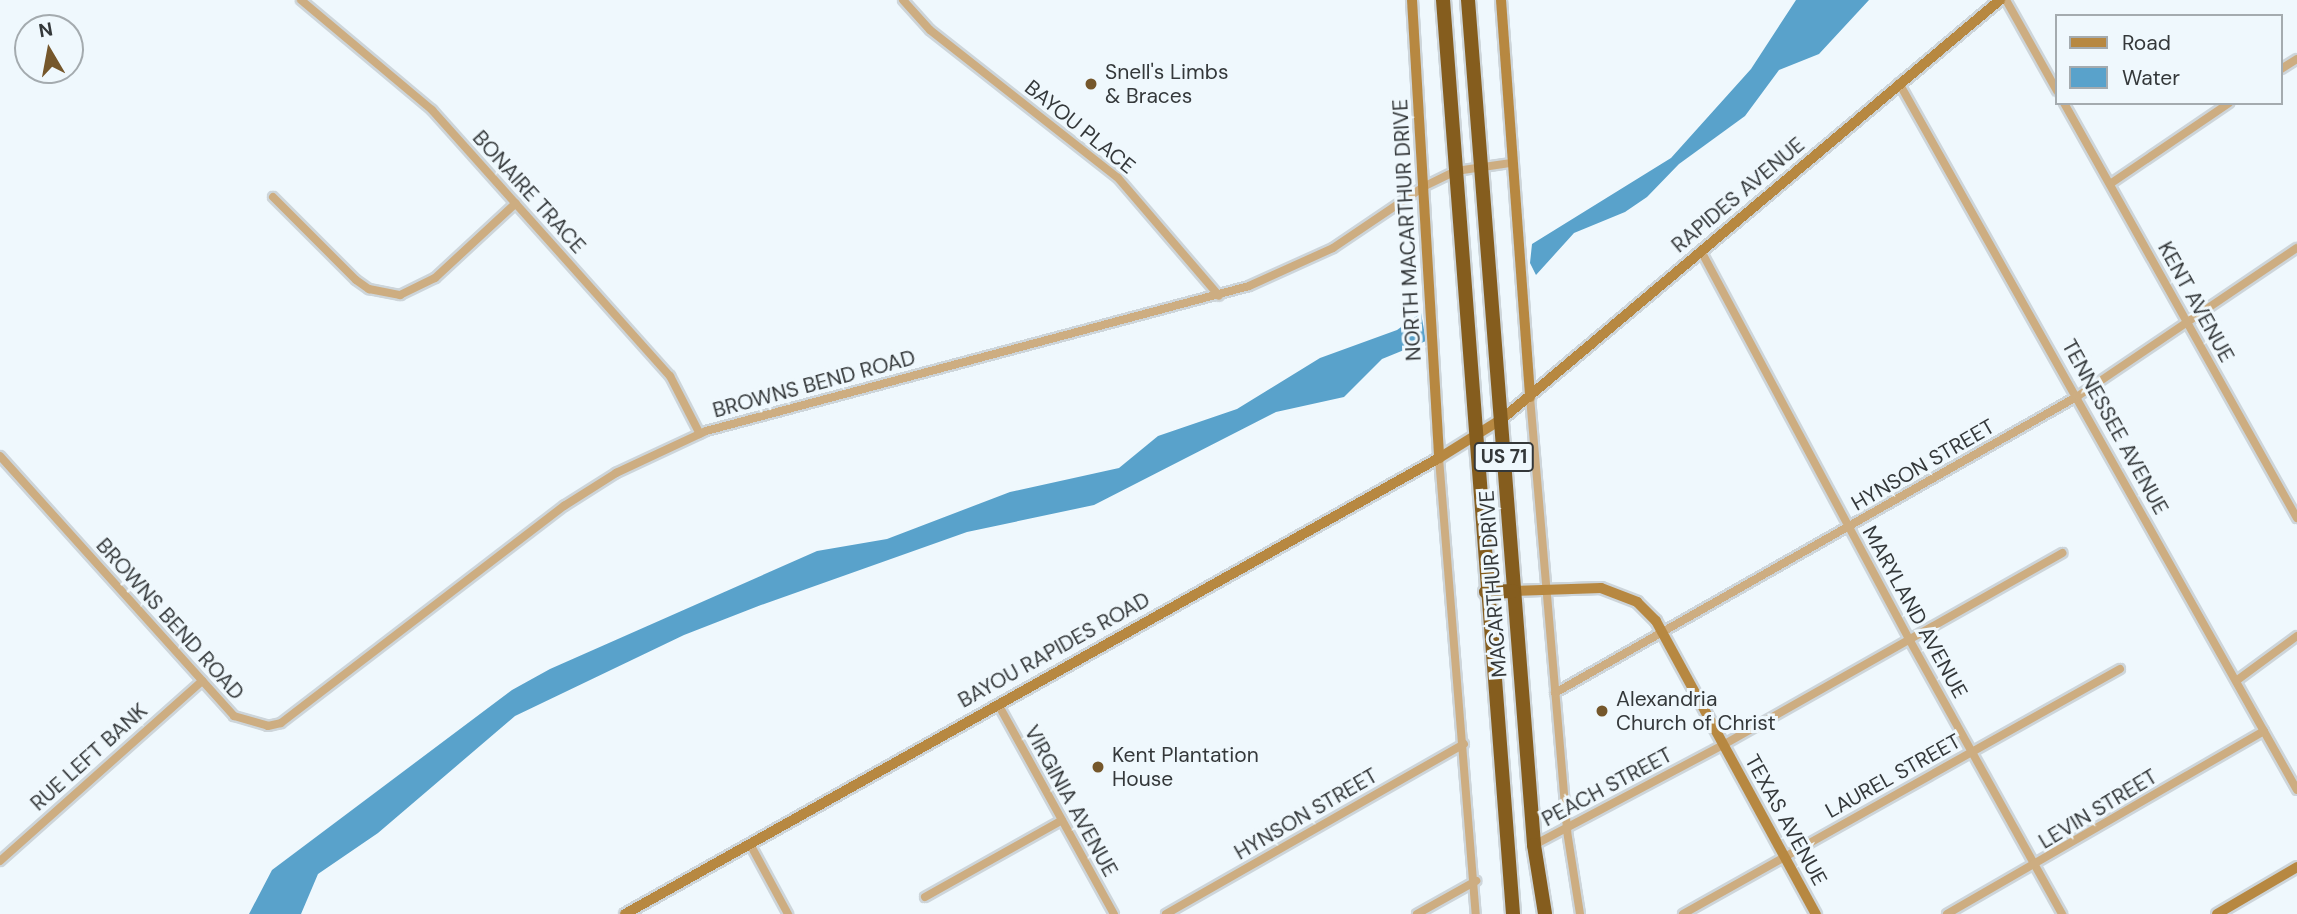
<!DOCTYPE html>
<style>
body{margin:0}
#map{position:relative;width:2297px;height:914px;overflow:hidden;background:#eff8fd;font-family:"DM Sans",sans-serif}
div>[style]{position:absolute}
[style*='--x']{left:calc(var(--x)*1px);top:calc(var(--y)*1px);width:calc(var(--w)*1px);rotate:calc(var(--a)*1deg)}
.water>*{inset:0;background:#59a2cb}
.roads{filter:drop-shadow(2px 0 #cdd5da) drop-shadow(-2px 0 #cdd5da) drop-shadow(0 2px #cdd5da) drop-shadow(0 -2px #cdd5da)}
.street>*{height:8px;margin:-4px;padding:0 4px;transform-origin:4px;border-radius:4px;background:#cdad81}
.secondary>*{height:10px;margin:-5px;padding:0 5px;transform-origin:5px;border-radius:5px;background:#b78841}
.highway>*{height:14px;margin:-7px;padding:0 7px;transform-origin:7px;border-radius:7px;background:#855d1e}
.dots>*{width:19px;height:19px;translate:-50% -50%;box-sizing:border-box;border:4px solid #eff8fd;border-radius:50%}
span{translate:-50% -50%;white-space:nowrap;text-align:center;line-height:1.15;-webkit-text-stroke:6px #eff8fd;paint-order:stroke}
.shield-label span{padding:2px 5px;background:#eff8fd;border:2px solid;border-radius:5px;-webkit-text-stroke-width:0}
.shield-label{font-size:19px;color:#34383a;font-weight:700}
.poi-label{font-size:21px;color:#34383a}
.left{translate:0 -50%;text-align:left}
.street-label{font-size:21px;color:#34383a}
.legend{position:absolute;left:2055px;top:14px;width:228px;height:91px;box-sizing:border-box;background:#eff8fd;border:2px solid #a4abaf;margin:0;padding:9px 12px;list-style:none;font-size:21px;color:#34383a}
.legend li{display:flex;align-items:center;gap:14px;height:35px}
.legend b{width:35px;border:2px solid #a4abaf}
.north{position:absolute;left:14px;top:14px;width:70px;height:70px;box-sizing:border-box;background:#eff8fd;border:2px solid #a4abaf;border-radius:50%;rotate:350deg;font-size:19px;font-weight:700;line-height:28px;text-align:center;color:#34383a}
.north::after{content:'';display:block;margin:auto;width:24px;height:32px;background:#75572b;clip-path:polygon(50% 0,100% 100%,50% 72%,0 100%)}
</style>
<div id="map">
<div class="water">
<i style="clip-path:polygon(1796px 0,1869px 0,1819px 54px,1779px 70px,1745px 116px,1679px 164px,1647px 197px,1625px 212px,1574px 233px,1536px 275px,1530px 263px,1532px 244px,1671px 158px,1751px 69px)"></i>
<i style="clip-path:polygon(1421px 313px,1426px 341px,1382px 359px,1344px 397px,1276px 412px,1094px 505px,967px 532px,761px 605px,684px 635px,515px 716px,378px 833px,318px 874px,301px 914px,249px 914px,272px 870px,512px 690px,550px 669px,817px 551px,887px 539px,1010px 492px,1119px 468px,1158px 436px,1237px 409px,1320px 358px,1397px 330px)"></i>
</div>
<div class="roads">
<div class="street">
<i style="--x:301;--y:0;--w:171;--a:40"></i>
<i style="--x:432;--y:110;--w:357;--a:48.2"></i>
<i style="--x:670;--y:376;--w:65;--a:62.7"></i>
<i style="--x:903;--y:0;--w:40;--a:48"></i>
<i style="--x:930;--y:30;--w:239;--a:38.2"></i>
<i style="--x:1118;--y:178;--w:155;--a:49.4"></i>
<i style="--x:2006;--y:0;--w:104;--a:60.7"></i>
<i style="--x:2281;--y:69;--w:19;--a:-32"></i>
<i style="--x:1899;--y:83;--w:811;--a:60.62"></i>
<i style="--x:2064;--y:103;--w:476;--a:60.7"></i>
<i style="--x:2110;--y:184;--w:144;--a:-34.2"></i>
<i style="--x:273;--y:197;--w:117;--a:45"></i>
<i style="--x:356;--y:280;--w:16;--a:35"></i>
<i style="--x:369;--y:289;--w:32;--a:11"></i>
<i style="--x:400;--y:295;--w:39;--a:-26"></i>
<i style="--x:435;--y:278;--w:110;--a:-42.8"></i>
<i style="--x:1701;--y:251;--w:440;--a:61.8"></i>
<i style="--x:1909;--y:639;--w:315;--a:60.9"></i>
<i style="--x:1530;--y:397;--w:436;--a:85.1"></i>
<i style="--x:1567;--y:831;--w:84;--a:81.1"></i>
<i style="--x:0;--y:456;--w:350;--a:48"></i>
<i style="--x:234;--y:716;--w:35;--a:16"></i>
<i style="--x:268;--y:726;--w:13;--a:-13"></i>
<i style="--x:281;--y:723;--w:357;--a:-37.5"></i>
<i style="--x:564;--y:506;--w:62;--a:-32.4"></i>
<i style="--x:616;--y:473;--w:99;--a:-25"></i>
<i style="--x:706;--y:431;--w:562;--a:-14.95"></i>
<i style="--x:1249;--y:286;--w:92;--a:-24.3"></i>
<i style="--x:1333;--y:248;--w:111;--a:-34"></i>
<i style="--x:1425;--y:186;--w:34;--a:-26"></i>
<i style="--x:1456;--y:171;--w:56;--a:-8.3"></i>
<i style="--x:1439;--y:458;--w:457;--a:85.4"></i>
<i style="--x:2236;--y:681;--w:76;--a:-36.4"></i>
<i style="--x:1555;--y:693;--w:601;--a:-29.59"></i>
<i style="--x:2078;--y:396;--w:264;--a:-34.1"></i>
<i style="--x:998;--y:704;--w:240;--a:61.1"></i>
<i style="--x:750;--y:844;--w:80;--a:61.5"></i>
<i style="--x:1534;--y:845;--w:214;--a:-27.9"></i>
<i style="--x:1723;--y:745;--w:390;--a:-29.5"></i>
<i style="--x:0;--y:861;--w:271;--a:-41.7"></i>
<i style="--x:925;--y:897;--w:157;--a:-29.3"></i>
<i style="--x:1166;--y:914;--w:343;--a:-29.7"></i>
<i style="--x:1417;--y:914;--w:68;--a:-29.2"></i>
<i style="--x:1683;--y:914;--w:501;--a:-29.28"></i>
<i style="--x:1947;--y:914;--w:366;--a:-30"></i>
</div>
<div class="secondary">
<i style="--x:1412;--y:0;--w:459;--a:86.6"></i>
<i style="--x:1501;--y:0;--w:398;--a:85.8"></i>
<i style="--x:1513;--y:591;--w:88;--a:-2"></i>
<i style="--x:1601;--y:588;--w:39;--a:21"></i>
<i style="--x:1637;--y:602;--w:27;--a:45"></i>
<i style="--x:1656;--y:621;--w:334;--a:61.4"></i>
<i style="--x:625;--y:914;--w:933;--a:-29.26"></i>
<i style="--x:1439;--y:458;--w:74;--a:-31.8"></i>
<i style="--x:1502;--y:419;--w:651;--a:-40.08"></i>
<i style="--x:2217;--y:914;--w:93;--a:-30.4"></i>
</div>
<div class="highway">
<i style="--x:1443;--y:0;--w:917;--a:85.62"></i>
<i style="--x:1468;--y:0;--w:848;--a:85.53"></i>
<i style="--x:1534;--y:845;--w:70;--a:80.9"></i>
<i style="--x:1486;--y:592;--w:27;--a:-2"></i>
</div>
</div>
<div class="dots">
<i style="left:1091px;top:84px;background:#75572b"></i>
<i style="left:1602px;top:711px;background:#75572b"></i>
<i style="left:1098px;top:767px;background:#75572b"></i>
</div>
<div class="shield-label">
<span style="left:1504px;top:457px">US 71</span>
</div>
<div class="poi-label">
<span class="left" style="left:1105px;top:84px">Snell's Limbs<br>&amp; Braces</span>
<span class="left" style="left:1616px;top:711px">Alexandria<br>Church of Christ</span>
<span class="left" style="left:1112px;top:767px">Kent Plantation<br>House</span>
</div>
<div class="street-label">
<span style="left:1080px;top:127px;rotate:39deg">BAYOU PLACE</span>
<span style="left:529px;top:192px;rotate:48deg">BONAIRE TRACE</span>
<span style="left:1738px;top:195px;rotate:-40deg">RAPIDES AVENUE</span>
<span style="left:1407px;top:230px;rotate:-93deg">NORTH MACARTHUR DRIVE</span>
<span style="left:2196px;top:302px;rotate:61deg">KENT AVENUE</span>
<span style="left:814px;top:384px;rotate:-15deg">BROWNS BEND ROAD</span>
<span style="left:2115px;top:427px;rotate:61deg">TENNESSEE AVENUE</span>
<span style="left:1923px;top:465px;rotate:-30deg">HYNSON STREET</span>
<span style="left:1493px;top:584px;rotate:-94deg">MACARTHUR DRIVE</span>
<span style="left:1915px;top:612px;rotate:61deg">MARYLAND AVENUE</span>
<span style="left:170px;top:619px;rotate:48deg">BROWNS BEND ROAD</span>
<span style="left:1054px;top:650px;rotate:-29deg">BAYOU RAPIDES ROAD</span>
<span style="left:89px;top:757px;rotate:-42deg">RUE LEFT BANK</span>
<span style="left:1893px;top:776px;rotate:-29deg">LAUREL STREET</span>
<span style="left:1607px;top:787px;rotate:-28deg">PEACH STREET</span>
<span style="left:1071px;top:801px;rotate:61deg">VIRGINIA AVENUE</span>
<span style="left:2098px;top:809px;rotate:-31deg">LEVIN STREET</span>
<span style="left:1306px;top:814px;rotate:-30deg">HYNSON STREET</span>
<span style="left:1786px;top:820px;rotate:61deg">TEXAS AVENUE</span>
</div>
<ul class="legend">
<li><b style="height:9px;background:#b78841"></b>Road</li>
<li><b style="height:19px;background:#59a2cb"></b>Water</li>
</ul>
<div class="north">N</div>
</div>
